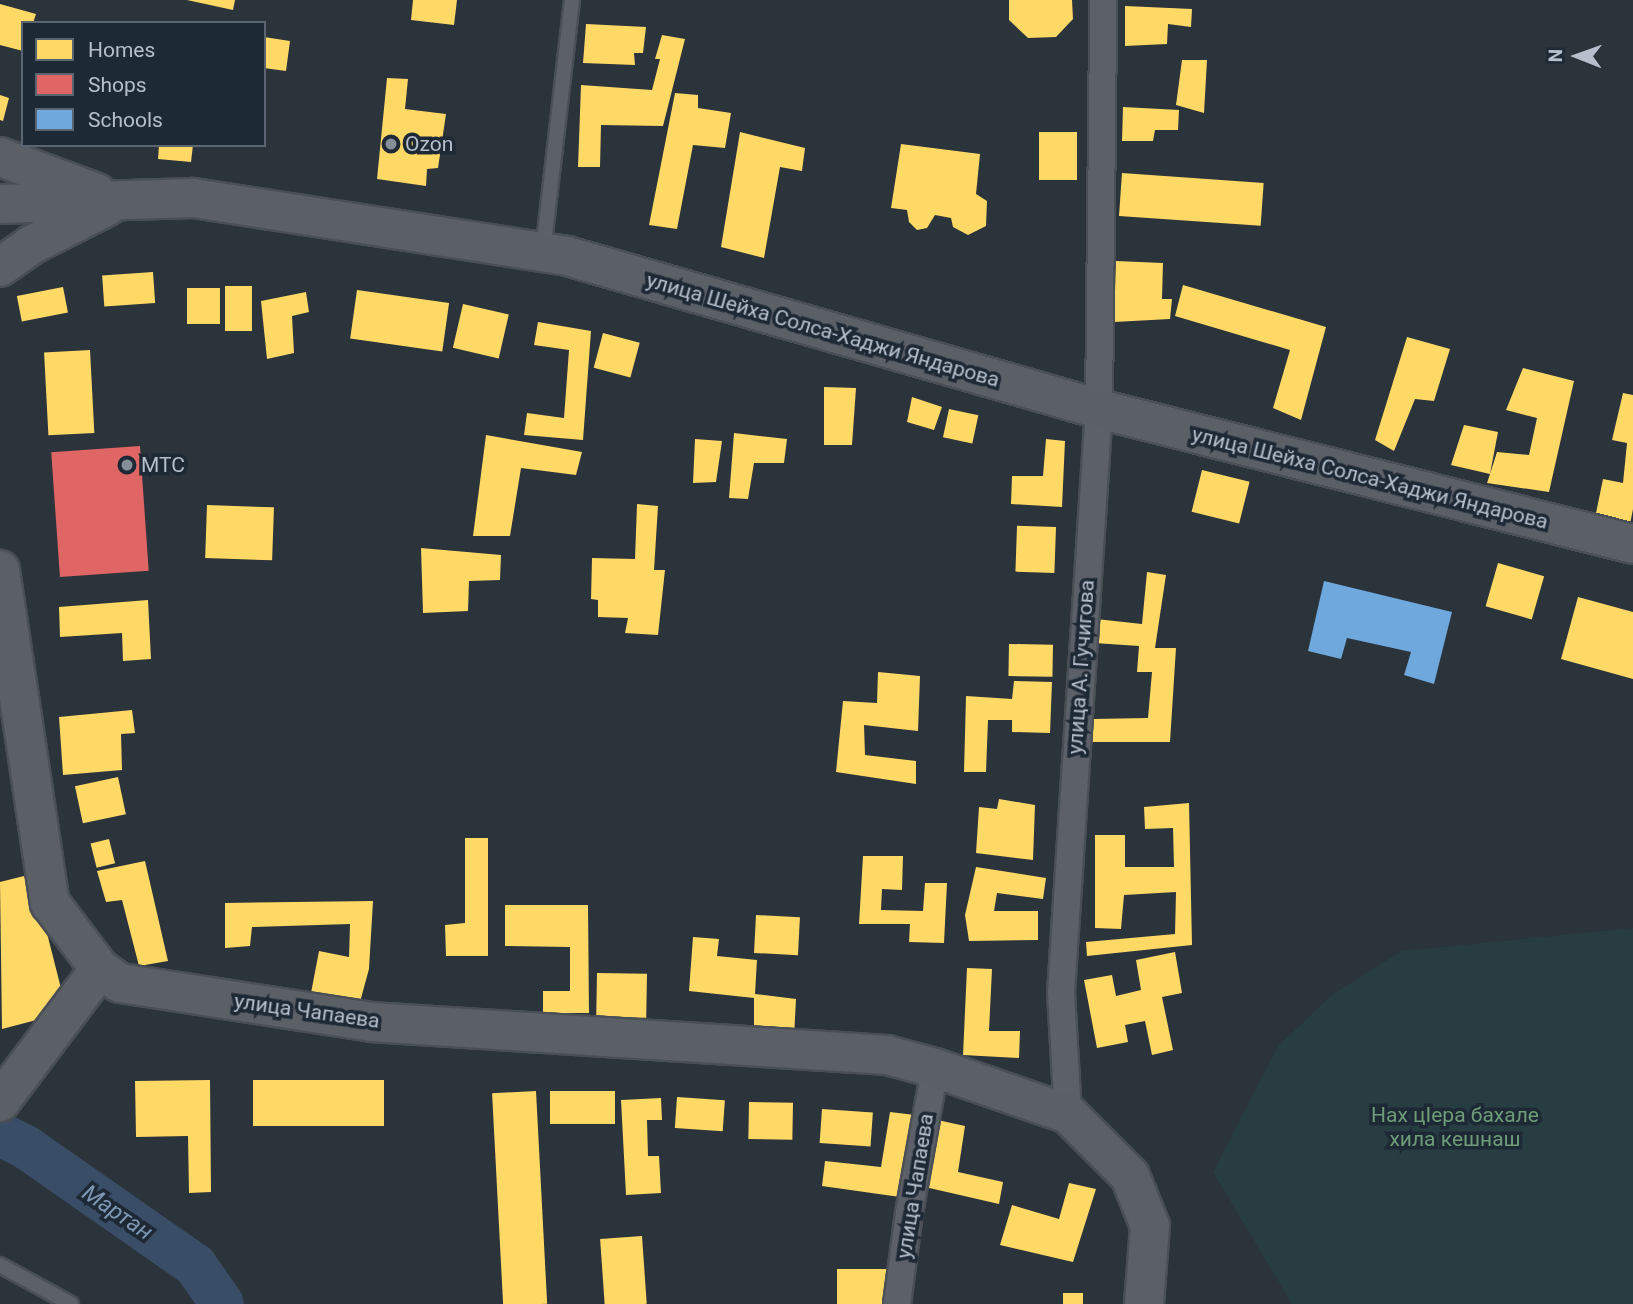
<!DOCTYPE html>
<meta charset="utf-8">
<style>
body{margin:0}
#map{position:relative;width:1633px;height:1304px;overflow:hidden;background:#2b333b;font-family:Roboto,sans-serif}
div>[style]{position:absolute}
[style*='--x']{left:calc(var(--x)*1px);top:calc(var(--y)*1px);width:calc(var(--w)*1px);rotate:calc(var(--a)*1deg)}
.green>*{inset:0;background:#283d41}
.homes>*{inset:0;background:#ffd966;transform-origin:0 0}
.shops>*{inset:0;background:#e06666;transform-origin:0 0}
.schools>*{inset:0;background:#6fa8dc}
.river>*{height:44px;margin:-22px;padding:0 22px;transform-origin:22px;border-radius:22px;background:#3a4d66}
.roads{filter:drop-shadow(2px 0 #494f55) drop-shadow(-2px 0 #494f55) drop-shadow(0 2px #494f55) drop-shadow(0 -2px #494f55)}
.lane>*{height:14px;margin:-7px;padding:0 7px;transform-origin:7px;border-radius:7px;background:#5c6169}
.street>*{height:26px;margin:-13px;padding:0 13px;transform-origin:13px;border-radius:13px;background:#5c6169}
.secondary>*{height:38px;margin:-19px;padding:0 19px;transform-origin:19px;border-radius:19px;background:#5b6067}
.dots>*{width:19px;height:19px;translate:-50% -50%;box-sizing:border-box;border:4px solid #1e2936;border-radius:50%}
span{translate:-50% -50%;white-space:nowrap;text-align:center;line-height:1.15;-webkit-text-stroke:7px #1e2936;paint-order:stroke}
.poi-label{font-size:21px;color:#b6bfcb}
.left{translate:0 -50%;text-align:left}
.street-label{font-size:21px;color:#b6bfcb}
.park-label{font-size:21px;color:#6d9c77}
.water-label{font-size:23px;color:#7d96b2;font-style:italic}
.legend{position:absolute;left:21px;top:21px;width:245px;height:126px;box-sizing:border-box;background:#1e2936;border:2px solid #5b6572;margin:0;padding:9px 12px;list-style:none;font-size:21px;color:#b6bfcb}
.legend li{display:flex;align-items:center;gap:14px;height:35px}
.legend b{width:35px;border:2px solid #5b6572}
.north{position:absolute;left:1542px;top:21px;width:70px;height:70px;-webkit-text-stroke:5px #1e2936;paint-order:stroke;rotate:271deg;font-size:19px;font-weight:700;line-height:28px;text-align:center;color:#b6bfcb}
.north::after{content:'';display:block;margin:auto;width:24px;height:32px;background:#b6bfcb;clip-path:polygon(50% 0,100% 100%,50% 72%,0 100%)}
</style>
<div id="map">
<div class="green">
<i style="clip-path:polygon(1633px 928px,1633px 1304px,1292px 1304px,1213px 1172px,1278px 1046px,1334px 993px,1402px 951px)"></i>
</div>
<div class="homes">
<i style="clip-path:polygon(187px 0,235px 0,233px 10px)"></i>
<i style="clip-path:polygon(413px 0,457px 0,454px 25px,411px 20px)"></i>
<i style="clip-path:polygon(1009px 0,1072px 0,1073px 19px,1056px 37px,1028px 38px,1009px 20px)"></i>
<i style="clip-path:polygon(0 4px,36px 14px,33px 23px,23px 23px,23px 51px,0 45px)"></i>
<i style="clip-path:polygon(1125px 6px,1192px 9px,1191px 27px,1168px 24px,1167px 44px,1125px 46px)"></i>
<i style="clip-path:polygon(586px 24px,646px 27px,643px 53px,634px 53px,635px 65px,583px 63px)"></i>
<i style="clip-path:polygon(662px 35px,685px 39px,663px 126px,601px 125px,600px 167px,578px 167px,581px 85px,652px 90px,660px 59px,655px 59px)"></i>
<i style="clip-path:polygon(264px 37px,290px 41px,286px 71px,264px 68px)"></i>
<i style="clip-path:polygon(1182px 60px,1207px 60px,1204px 113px,1176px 105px)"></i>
<i style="clip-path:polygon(387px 78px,408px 79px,405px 109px,446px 114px,438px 168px,427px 169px,426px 186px,377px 179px)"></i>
<i style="clip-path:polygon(675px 93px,698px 95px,698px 108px,731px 113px,725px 148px,693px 145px,677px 229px,649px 225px)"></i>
<i style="clip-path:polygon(0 95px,9px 98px,3px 121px,0 120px)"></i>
<i style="clip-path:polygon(1123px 107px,1179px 110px,1178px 130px,1155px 130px,1153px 141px,1122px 141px)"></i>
<i style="clip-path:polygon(740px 132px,805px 148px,802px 171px,780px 167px,764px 258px,721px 247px)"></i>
<i style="left:1039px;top:132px;width:38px;height:48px"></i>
<i style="clip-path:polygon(901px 144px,980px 154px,976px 194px,987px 201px,986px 226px,968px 235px,953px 227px,951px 218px,935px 215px,927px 228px,917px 230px,909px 222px,907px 210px,891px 208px)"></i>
<i style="clip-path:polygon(159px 145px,193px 145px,191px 162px,158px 159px)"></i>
<i style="left:1122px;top:173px;width:142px;height:43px;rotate:4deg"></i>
<i style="clip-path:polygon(1116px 261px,1163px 263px,1162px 299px,1172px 299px,1170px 319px,1114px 322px)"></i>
<i style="left:153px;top:272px;width:31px;height:51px;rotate:86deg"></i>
<i style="clip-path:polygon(1183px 285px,1326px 327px,1301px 420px,1273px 408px,1290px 350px,1175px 316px)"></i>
<i style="left:225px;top:286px;width:27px;height:45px"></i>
<i style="left:63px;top:287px;width:26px;height:47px;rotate:79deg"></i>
<i style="left:187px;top:288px;width:33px;height:36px"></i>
<i style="left:357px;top:290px;width:93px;height:49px;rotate:8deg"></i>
<i style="clip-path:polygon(306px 292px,309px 312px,292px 316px,294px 353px,267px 359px,261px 301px)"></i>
<i style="left:463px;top:304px;width:47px;height:45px;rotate:13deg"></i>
<i style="clip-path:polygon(538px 322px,591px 331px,583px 440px,524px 435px,527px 413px,564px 418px,569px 350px,534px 345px)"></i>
<i style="left:603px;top:333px;width:38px;height:36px;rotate:15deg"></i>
<i style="clip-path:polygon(1407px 337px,1450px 349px,1434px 401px,1415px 399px,1394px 451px,1375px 440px)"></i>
<i style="left:90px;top:350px;width:83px;height:46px;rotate:87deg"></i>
<i style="clip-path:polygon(1523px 368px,1574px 381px,1549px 492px,1487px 483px,1490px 474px,1451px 465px,1464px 425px,1498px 432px,1490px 474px,1497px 452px,1529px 455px,1537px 418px,1506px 410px)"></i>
<i style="clip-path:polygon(824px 387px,856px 388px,852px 445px,824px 445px)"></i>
<i style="clip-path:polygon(1623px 393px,1633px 395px,1633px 509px,1630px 524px,1595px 518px,1603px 479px,1623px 483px,1627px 443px,1612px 440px)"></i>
<i style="clip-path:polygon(912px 397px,942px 407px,934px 430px,907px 422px)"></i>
<i style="left:949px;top:409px;width:30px;height:29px;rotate:12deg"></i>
<i style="clip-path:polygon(734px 433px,787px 439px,784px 463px,754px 463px,748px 499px,729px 498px)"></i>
<i style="clip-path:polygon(486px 435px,582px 452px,576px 475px,521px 468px,510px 536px,473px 536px)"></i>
<i style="clip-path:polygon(695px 439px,722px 441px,716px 482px,693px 483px)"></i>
<i style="clip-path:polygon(1046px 439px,1065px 441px,1062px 507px,1011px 504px,1012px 476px,1043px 476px)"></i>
<i style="left:1202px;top:470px;width:49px;height:43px;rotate:14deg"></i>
<i style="clip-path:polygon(637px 504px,658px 506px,654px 570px,665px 570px,658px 635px,625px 633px,628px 618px,598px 617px,598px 600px,591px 599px,592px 558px,635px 559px)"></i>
<i style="left:207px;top:505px;width:67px;height:53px;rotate:2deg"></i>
<i style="left:1056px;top:527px;width:46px;height:39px;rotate:92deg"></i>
<i style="clip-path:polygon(421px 548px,501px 555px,500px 580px,469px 581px,468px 611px,423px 613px)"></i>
<i style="left:1498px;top:563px;width:48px;height:45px;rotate:16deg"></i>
<i style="clip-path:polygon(1147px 572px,1166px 575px,1155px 648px,1176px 648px,1170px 742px,1091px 742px,1093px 719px,1148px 718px,1152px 672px,1137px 672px,1139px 646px,1094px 643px,1096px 619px,1142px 624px)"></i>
<i style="clip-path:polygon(1578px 597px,1633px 612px,1633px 679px,1561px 659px)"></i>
<i style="clip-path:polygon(148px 600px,151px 659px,123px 661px,122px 633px,60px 637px,59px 607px)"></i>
<i style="left:1009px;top:644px;width:44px;height:32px;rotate:1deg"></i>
<i style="clip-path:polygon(878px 672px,920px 676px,918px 731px,864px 725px,865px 755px,916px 761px,916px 784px,836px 772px,843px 701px,877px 703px)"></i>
<i style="clip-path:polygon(1014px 681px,1052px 682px,1050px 733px,1012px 732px,1012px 720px,988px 720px,986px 772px,964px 772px,966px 696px,1012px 699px)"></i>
<i style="clip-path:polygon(132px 710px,135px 733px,121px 734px,122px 770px,63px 775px,59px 717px)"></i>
<i style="left:118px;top:777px;width:38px;height:44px;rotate:78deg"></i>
<i style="clip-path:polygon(999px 799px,1035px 805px,1033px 860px,976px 853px,979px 807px,997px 809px)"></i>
<i style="clip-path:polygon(1189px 803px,1192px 945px,1087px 956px,1086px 942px,1175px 934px,1176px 892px,1124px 895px,1121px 929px,1095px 928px,1095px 835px,1125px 835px,1125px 867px,1174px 867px,1173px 828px,1145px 829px,1144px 807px)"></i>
<i style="clip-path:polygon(465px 838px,488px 838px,488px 956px,446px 956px,445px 925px,465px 923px)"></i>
<i style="left:109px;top:839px;width:25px;height:19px;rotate:76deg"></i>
<i style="clip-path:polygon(863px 856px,903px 856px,902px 890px,882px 889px,881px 910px,923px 911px,925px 883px,947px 883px,944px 943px,909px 942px,910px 924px,859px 924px)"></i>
<i style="clip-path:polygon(145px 861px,168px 961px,139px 966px,122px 900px,106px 902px,97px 871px)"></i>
<i style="clip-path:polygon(976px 867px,1046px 878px,1043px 899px,997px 893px,994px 911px,1038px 911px,1038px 940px,969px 941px,965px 915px)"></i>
<i style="clip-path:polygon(32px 874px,67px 1012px,2px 1029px,0 882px)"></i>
<i style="clip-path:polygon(373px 901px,369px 969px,360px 1002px,311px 993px,319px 951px,349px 957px,350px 924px,252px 927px,250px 946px,225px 948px,225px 903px)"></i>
<i style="clip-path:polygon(505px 905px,588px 905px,589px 1013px,543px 1013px,543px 991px,570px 991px,570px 947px,505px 946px)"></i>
<i style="left:756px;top:915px;width:44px;height:38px;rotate:3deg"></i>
<i style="clip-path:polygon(693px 937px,719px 939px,717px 956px,757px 960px,755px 994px,796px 999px,794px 1037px,754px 1035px,754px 998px,689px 991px)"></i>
<i style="clip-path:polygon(1175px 952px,1182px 993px,1162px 997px,1173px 1050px,1152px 1055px,1145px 1021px,1125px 1025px,1128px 1042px,1097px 1048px,1084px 980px,1112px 975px,1116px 996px,1141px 990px,1136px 960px)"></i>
<i style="clip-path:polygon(967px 968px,992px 969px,989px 1031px,1020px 1031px,1019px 1058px,963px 1055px)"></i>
<i style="left:597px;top:973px;width:50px;height:44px;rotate:1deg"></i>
<i style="clip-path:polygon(210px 1080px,211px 1192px,189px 1193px,188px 1136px,136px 1137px,135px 1081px)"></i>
<i style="left:253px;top:1080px;width:131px;height:46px"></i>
<i style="left:536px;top:1091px;width:213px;height:44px;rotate:87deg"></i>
<i style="left:550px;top:1091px;width:65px;height:33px"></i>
<i style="left:677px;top:1097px;width:48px;height:31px;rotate:4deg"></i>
<i style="clip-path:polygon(661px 1098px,662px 1120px,647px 1120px,648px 1156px,659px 1156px,661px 1193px,626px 1195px,621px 1100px)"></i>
<i style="left:749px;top:1102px;width:44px;height:37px;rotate:1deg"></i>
<i style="left:822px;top:1109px;width:51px;height:34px;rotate:4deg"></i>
<i style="clip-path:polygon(890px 1112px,915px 1115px,900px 1197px,822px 1186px,825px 1161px,881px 1167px)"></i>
<i style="clip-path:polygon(933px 1119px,965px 1126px,958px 1172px,1003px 1182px,999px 1204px,925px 1187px)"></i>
<i style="clip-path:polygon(1069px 1183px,1096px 1189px,1073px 1262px,1000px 1245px,1012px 1205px,1059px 1219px)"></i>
<i style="left:642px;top:1236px;width:68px;height:42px;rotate:86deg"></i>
<i style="left:837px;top:1269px;width:49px;height:35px"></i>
<i style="left:1063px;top:1293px;width:20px;height:11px"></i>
</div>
<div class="shops">
<i style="left:140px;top:446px;width:125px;height:89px;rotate:86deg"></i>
</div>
<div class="schools">
<i style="clip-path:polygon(1324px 581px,1452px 612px,1434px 684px,1404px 675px,1411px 652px,1347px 638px,1341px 659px,1308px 651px)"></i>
</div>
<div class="river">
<i style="--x:0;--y:1134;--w:30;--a:27"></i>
<i style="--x:27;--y:1148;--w:205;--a:34.9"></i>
<i style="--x:195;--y:1265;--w:47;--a:55.3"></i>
</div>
<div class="roads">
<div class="lane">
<i style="--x:543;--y:251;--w:253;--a:-83.4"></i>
<i style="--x:0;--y:1265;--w:81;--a:28.8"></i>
</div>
<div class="street">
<i style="--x:1068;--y:1114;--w:121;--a:-93.3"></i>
<i style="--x:1061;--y:993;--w:585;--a:-86.28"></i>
<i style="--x:1099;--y:409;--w:409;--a:-89.4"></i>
<i style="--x:897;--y:1304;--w:92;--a:-82.5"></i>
<i style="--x:909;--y:1213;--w:147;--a:-79.8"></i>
</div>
<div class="secondary">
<i style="--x:0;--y:157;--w:103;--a:20.4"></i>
<i style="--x:0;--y:204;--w:193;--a:-1.8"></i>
<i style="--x:193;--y:198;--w:378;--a:8.8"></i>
<i style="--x:567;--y:256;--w:554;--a:16.04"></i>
<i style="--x:1099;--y:409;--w:551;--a:14.19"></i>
<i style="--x:0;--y:267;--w:38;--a:-35"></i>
<i style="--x:31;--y:245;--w:86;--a:-26.9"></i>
<i style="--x:0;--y:570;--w:337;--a:81.5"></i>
<i style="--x:50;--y:903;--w:83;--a:52.9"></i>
<i style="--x:100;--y:969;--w:24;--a:35"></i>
<i style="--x:120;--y:983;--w:254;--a:8.8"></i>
<i style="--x:371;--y:1022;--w:517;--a:3.66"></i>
<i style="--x:887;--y:1055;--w:50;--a:15.2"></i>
<i style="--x:935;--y:1068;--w:141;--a:19.1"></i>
<i style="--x:1068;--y:1114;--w:88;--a:45"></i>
<i style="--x:1130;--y:1176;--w:54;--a:68.2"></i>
<i style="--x:1150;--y:1226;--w:78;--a:94.4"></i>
<i style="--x:0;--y:1102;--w:166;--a:-53.1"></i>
</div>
</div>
<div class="dots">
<i style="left:391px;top:144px;background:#858e99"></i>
<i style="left:127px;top:465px;background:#858e99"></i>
</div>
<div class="poi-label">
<span class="left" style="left:405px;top:144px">Ozon</span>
<span class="left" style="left:141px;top:465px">МТС</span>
</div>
<div class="street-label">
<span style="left:823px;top:330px;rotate:16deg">улица Шейха Солса-Хаджи Яндарова</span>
<span style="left:1370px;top:478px;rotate:14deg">улица Шейха Солса-Хаджи Яндарова</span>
<span style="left:1081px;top:667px;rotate:-86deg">улица А. Гучигова</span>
<span style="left:307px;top:1011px;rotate:8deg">улица Чапаева</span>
<span style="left:915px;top:1186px;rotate:-81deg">улица Чапаева</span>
</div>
<div class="park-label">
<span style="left:1455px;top:1127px">Нах цIера бахале<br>хила кешнаш</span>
</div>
<div class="water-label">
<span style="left:117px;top:1213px;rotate:34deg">Мартан</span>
</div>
<ul class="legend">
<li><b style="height:19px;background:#ffd966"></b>Homes</li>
<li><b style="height:19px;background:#e06666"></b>Shops</li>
<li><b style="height:19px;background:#6fa8dc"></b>Schools</li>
</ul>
<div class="north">N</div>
</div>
